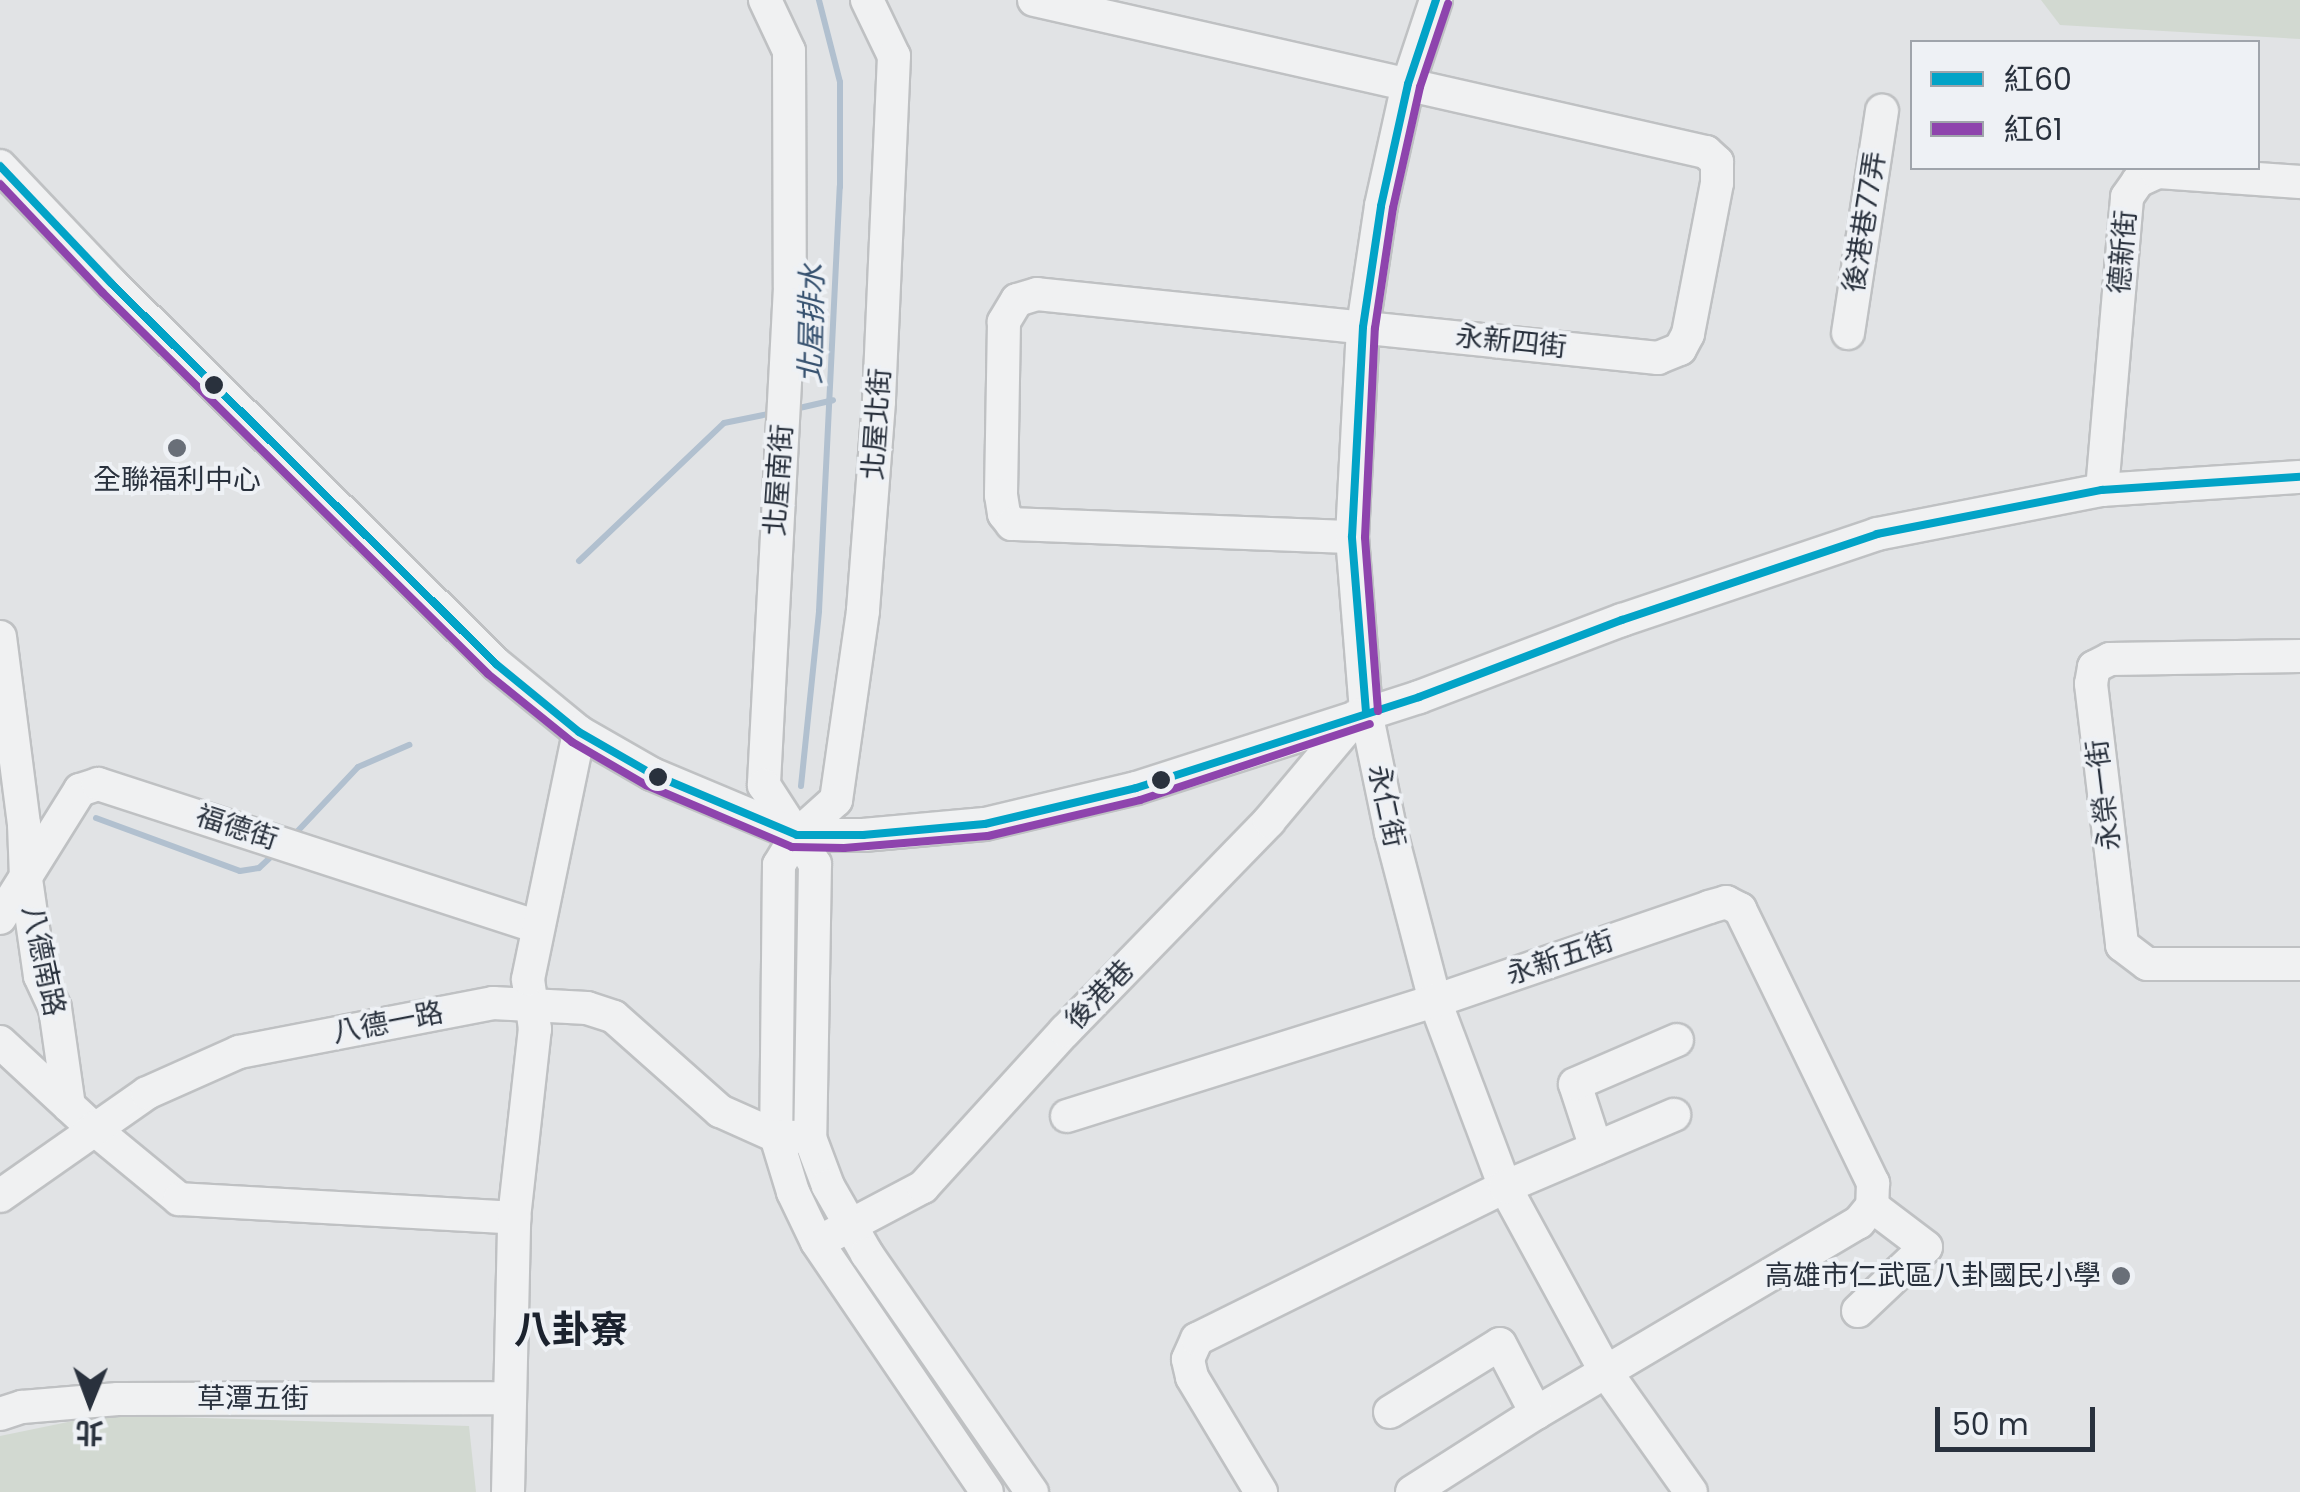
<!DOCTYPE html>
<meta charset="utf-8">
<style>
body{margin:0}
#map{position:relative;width:2300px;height:1492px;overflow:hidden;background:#e1e3e5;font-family:Poppins,"Noto Sans TC",sans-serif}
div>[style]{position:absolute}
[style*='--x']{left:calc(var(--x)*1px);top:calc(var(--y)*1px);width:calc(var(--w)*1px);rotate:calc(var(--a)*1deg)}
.green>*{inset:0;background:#d2d9d1}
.stream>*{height:6px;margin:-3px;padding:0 3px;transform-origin:3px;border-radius:3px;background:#b1c0cf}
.roads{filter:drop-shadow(2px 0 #bfc1c3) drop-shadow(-2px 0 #bfc1c3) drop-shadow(0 2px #bfc1c3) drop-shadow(0 -2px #bfc1c3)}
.minor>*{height:32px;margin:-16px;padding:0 16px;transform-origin:16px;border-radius:16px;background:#f0f1f2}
.bus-1>*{height:8px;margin:-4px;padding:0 4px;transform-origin:4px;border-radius:4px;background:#02a3c7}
.bus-2>*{height:8px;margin:-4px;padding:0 4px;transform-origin:4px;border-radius:4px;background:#8e44ad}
.dots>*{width:28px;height:28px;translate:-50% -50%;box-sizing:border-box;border:5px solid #eef1f5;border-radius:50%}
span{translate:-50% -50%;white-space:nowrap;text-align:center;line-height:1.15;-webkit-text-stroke:8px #eef1f5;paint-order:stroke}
.street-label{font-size:28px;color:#29313d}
.poi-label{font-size:28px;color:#29313d}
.right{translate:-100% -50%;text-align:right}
.water-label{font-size:30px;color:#36516f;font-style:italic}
.district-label{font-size:38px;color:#1b222e;font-weight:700}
.legend{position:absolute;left:1910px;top:40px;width:350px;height:130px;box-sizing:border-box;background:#eef1f5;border:2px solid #9fa4ab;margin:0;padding:12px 18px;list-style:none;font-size:30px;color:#29313d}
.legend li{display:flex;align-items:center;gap:20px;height:50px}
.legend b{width:50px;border:2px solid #9fa4ab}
.north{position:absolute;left:40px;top:1352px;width:100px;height:100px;-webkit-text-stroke:8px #eef1f5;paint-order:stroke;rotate:181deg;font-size:28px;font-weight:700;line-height:40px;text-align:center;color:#29313d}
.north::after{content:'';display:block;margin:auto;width:35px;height:45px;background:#29313d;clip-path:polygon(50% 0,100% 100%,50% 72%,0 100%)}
.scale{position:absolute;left:1935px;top:1407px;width:160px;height:45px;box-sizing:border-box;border:5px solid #29313d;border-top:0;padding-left:12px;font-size:30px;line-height:35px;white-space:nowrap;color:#29313d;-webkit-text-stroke:8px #eef1f5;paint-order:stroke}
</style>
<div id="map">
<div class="green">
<i style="clip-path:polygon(2041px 0,2300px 0,2300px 39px,2060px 25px)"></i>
<i style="clip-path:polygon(102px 1415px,469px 1426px,476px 1492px,0 1492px,0 1436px)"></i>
</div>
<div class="stream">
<i style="--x:795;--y:409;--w:39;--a:-13"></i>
<i style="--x:579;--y:561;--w:200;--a:-43.6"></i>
<i style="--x:724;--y:423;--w:50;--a:-11.5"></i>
<i style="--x:801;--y:786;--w:176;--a:-84.1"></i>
<i style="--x:819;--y:611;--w:425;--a:-87.2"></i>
<i style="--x:840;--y:187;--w:105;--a:-90"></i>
<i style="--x:840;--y:82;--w:85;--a:-104.4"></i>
<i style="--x:96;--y:818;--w:153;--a:20.2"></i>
<i style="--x:240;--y:871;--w:19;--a:-9"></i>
<i style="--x:259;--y:868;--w:21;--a:-43"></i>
<i style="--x:294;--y:835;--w:93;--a:-46.7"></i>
<i style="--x:358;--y:767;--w:56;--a:-23.3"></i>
</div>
<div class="roads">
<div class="minor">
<i style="--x:765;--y:0;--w:56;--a:64.8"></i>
<i style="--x:789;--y:51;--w:236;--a:89.8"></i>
<i style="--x:790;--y:287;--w:499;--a:93"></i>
<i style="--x:764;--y:785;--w:94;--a:57.2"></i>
<i style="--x:815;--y:864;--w:274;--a:91"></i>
<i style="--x:810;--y:1138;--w:51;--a:69.4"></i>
<i style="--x:828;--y:1186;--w:78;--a:60.2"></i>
<i style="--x:867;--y:1254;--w:290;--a:55.3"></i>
<i style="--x:867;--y:0;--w:62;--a:64.3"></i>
<i style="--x:894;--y:56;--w:346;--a:92.5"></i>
<i style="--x:879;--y:402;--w:210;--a:94.4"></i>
<i style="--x:863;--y:611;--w:191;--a:98.1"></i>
<i style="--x:836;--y:800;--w:52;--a:138.1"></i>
<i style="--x:797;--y:835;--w:35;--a:121"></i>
<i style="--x:779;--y:865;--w:271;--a:90.6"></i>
<i style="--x:776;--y:1136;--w:59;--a:73.1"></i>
<i style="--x:793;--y:1192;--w:55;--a:64.4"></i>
<i style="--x:817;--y:1242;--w:302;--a:55.8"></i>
<i style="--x:1034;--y:0;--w:689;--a:12.75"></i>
<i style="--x:1706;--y:152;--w:15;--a:42"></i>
<i style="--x:1717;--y:162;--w:21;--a:90"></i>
<i style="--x:1717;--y:183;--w:154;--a:100.9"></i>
<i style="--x:1688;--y:334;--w:17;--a:118"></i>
<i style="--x:1680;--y:349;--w:24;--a:158"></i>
<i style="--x:1658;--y:358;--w:624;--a:-174.12"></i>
<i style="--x:1037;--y:294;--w:21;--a:163"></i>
<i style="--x:1017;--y:300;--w:26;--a:121"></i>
<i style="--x:1004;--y:322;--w:173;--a:91"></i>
<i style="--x:1001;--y:495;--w:19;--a:81"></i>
<i style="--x:1004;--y:514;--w:13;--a:51"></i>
<i style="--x:1012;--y:524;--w:340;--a:2.2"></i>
<i style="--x:1436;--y:0;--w:89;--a:108.4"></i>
<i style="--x:1408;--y:84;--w:125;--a:102.5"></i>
<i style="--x:1381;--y:206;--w:122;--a:98.5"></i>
<i style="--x:1363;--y:327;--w:210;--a:93"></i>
<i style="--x:1352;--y:537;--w:176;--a:85.4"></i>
<i style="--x:1366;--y:712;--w:124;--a:78.3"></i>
<i style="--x:1391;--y:833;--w:174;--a:75.3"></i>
<i style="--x:1435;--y:1001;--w:199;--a:69.4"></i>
<i style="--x:1505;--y:1187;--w:211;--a:61.4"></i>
<i style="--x:1606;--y:1372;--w:147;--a:54.7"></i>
<i style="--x:0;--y:166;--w:161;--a:46.5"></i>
<i style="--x:111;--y:283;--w:542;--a:44.7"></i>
<i style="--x:496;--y:664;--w:107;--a:39.3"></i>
<i style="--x:579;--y:732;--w:84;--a:29.9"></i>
<i style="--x:652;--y:774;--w:157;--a:22.8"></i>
<i style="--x:797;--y:835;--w:66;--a:0"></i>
<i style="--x:863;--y:835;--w:122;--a:-5.2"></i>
<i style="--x:985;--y:824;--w:155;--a:-13.4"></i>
<i style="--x:1136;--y:788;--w:297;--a:-17.8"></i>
<i style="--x:1419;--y:697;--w:217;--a:-20.8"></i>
<i style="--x:1622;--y:620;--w:269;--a:-18.6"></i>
<i style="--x:1877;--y:534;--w:229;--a:-11.1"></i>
<i style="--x:2102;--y:490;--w:198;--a:-3.8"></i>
<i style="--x:1848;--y:333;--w:225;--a:-81.3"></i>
<i style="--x:2102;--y:490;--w:294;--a:-85.1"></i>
<i style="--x:2127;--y:197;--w:19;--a:-55"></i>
<i style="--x:2138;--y:181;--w:21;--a:-25"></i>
<i style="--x:2157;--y:172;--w:143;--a:4"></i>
<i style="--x:0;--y:637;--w:189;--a:82.7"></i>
<i style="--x:24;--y:824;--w:55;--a:87.9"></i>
<i style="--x:26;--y:879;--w:98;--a:81.8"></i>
<i style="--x:40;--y:976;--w:35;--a:65"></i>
<i style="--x:55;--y:1008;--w:99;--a:81.9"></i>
<i style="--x:2300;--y:656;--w:190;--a:179.1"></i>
<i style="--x:2110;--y:659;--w:18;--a:153"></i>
<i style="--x:2094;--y:667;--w:17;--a:100"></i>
<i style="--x:2091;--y:684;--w:263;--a:83.2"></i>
<i style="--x:2122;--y:945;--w:31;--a:37"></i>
<i style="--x:2147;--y:964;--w:153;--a:0"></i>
<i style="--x:0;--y:918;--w:151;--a:-58"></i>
<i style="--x:80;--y:790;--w:19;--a:-18"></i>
<i style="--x:98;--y:784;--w:462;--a:18"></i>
<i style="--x:0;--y:1042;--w:127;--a:42.8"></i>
<i style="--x:93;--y:1128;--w:112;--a:39.5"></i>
<i style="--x:179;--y:1199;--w:336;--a:3.2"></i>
<i style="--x:1067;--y:1116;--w:386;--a:-17.4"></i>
<i style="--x:1435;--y:1001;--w:290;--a:-18.9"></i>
<i style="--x:1709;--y:907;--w:18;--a:-16"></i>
<i style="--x:1726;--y:902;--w:16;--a:27"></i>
<i style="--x:1740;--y:909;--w:305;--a:64.1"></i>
<i style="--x:1873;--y:1183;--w:23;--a:92"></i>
<i style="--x:1872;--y:1206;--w:21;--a:129"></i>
<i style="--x:1859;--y:1222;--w:375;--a:149.4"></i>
<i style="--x:1536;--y:1413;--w:147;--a:147.5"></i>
<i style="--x:1596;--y:1148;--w:67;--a:-108.2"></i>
<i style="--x:1575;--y:1084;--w:111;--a:-23.3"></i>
<i style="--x:0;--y:1196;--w:179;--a:-35"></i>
<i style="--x:147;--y:1093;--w:101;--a:-24"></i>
<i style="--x:239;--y:1052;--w:259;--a:-10.9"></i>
<i style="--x:493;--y:1003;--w:94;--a:3"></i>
<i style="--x:587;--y:1008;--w:28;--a:18"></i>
<i style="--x:614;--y:1017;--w:142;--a:41.6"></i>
<i style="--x:720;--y:1111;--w:61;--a:24.1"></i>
<i style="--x:776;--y:1136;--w:20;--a:3"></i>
<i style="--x:832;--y:1235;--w:103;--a:-27.8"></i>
<i style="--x:923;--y:1187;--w:211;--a:-47.7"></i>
<i style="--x:1065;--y:1031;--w:293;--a:-45.8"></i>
<i style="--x:1269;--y:821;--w:138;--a:-50"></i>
<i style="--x:1858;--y:1311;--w:93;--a:-43.3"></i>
<i style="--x:1926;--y:1247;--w:68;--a:-142.8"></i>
<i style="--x:1390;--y:1412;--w:129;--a:-31.7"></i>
<i style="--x:1500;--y:1344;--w:78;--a:62.4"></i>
<i style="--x:0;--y:1414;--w:23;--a:-18"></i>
<i style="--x:22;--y:1407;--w:96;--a:-4.8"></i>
<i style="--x:118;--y:1399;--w:389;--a:-0.1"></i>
<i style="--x:508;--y:1492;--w:274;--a:-88.7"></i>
<i style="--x:514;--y:1218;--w:190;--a:-83.7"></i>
<i style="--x:535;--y:1029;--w:50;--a:-98"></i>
<i style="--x:528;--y:979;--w:252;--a:-78.3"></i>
<i style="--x:1261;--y:1492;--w:134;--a:-121"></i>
<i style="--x:1192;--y:1377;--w:18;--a:-103"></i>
<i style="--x:1188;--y:1359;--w:22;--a:-66"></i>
<i style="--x:1197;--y:1339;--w:343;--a:-26.3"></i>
<i style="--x:1505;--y:1187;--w:184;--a:-23.1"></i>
</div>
</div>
<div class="bus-1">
<i style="--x:0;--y:166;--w:161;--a:46.5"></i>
<i style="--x:111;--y:283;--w:542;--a:44.7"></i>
<i style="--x:496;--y:664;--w:107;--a:39.3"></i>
<i style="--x:579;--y:732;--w:84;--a:29.9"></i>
<i style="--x:652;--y:774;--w:157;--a:22.8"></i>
<i style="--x:797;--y:835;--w:66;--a:0"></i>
<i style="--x:863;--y:835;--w:122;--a:-5.2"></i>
<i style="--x:985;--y:824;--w:155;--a:-13.4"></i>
<i style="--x:1136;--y:788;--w:297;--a:-17.8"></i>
<i style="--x:1419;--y:697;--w:217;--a:-20.8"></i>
<i style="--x:1622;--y:620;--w:269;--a:-18.6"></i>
<i style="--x:1877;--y:534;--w:229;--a:-11.1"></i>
<i style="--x:2102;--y:490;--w:198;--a:-3.8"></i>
<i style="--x:1366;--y:712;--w:176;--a:-94.6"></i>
<i style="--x:1352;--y:537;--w:210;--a:-87"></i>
<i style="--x:1363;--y:327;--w:122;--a:-81.5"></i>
<i style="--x:1381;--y:206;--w:125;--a:-77.5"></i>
<i style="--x:1408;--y:84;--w:89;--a:-71.6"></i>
</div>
<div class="bus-2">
<i style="--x:0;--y:184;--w:149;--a:46.6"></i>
<i style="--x:102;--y:292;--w:543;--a:44.7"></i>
<i style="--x:488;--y:674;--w:108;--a:39"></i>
<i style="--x:572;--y:742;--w:86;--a:30.2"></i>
<i style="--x:646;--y:785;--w:159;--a:23"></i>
<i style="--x:792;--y:847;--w:52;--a:1.1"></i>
<i style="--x:844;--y:848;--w:144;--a:-4.8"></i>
<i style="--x:988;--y:836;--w:156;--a:-13.3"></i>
<i style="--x:1140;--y:800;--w:242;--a:-18.3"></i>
<i style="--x:1378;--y:711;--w:174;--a:-94.3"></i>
<i style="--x:1365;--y:537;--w:209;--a:-87.3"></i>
<i style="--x:1375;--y:328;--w:121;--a:-81.5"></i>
<i style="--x:1393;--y:208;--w:124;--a:-77.4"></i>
<i style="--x:1420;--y:87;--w:88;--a:-71.4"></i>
</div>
<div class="dots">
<i style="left:214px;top:385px;background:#29313d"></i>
<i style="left:177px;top:448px;background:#696f78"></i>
<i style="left:658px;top:777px;background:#29313d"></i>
<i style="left:1161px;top:780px;background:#29313d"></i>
<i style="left:2121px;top:1276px;background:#696f78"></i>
</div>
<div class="street-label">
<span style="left:1865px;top:222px;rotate:-81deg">後港巷77弄</span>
<span style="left:2123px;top:252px;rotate:-85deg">德新街</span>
<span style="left:1511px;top:342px;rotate:6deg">永新四街</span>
<span style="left:877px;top:424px;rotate:-86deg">北屋北街</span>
<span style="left:779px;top:480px;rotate:-86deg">北屋南街</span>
<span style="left:2104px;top:795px;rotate:-97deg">永榮一街</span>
<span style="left:1386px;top:806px;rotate:78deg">永仁街</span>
<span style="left:237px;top:828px;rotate:18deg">福德街</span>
<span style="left:1560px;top:958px;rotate:-19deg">永新五街</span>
<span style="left:43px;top:961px;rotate:78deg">八德南路</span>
<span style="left:1100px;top:995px;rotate:-46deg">後港巷</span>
<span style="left:388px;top:1023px;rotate:-11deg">八德一路</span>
<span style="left:253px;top:1399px">草潭五街</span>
</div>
<div class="poi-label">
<span style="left:177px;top:480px">全聯福利中心</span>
<span class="right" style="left:2101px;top:1276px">高雄市仁武區八卦國民小學</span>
</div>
<div class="water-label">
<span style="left:812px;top:324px;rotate:-89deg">北屋排水</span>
</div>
<div class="district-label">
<span style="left:571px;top:1330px">八卦寮</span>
</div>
<ul class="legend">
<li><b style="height:12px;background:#02a3c7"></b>紅60</li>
<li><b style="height:12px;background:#8e44ad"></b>紅61</li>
</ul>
<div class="north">北</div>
<div class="scale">50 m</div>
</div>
